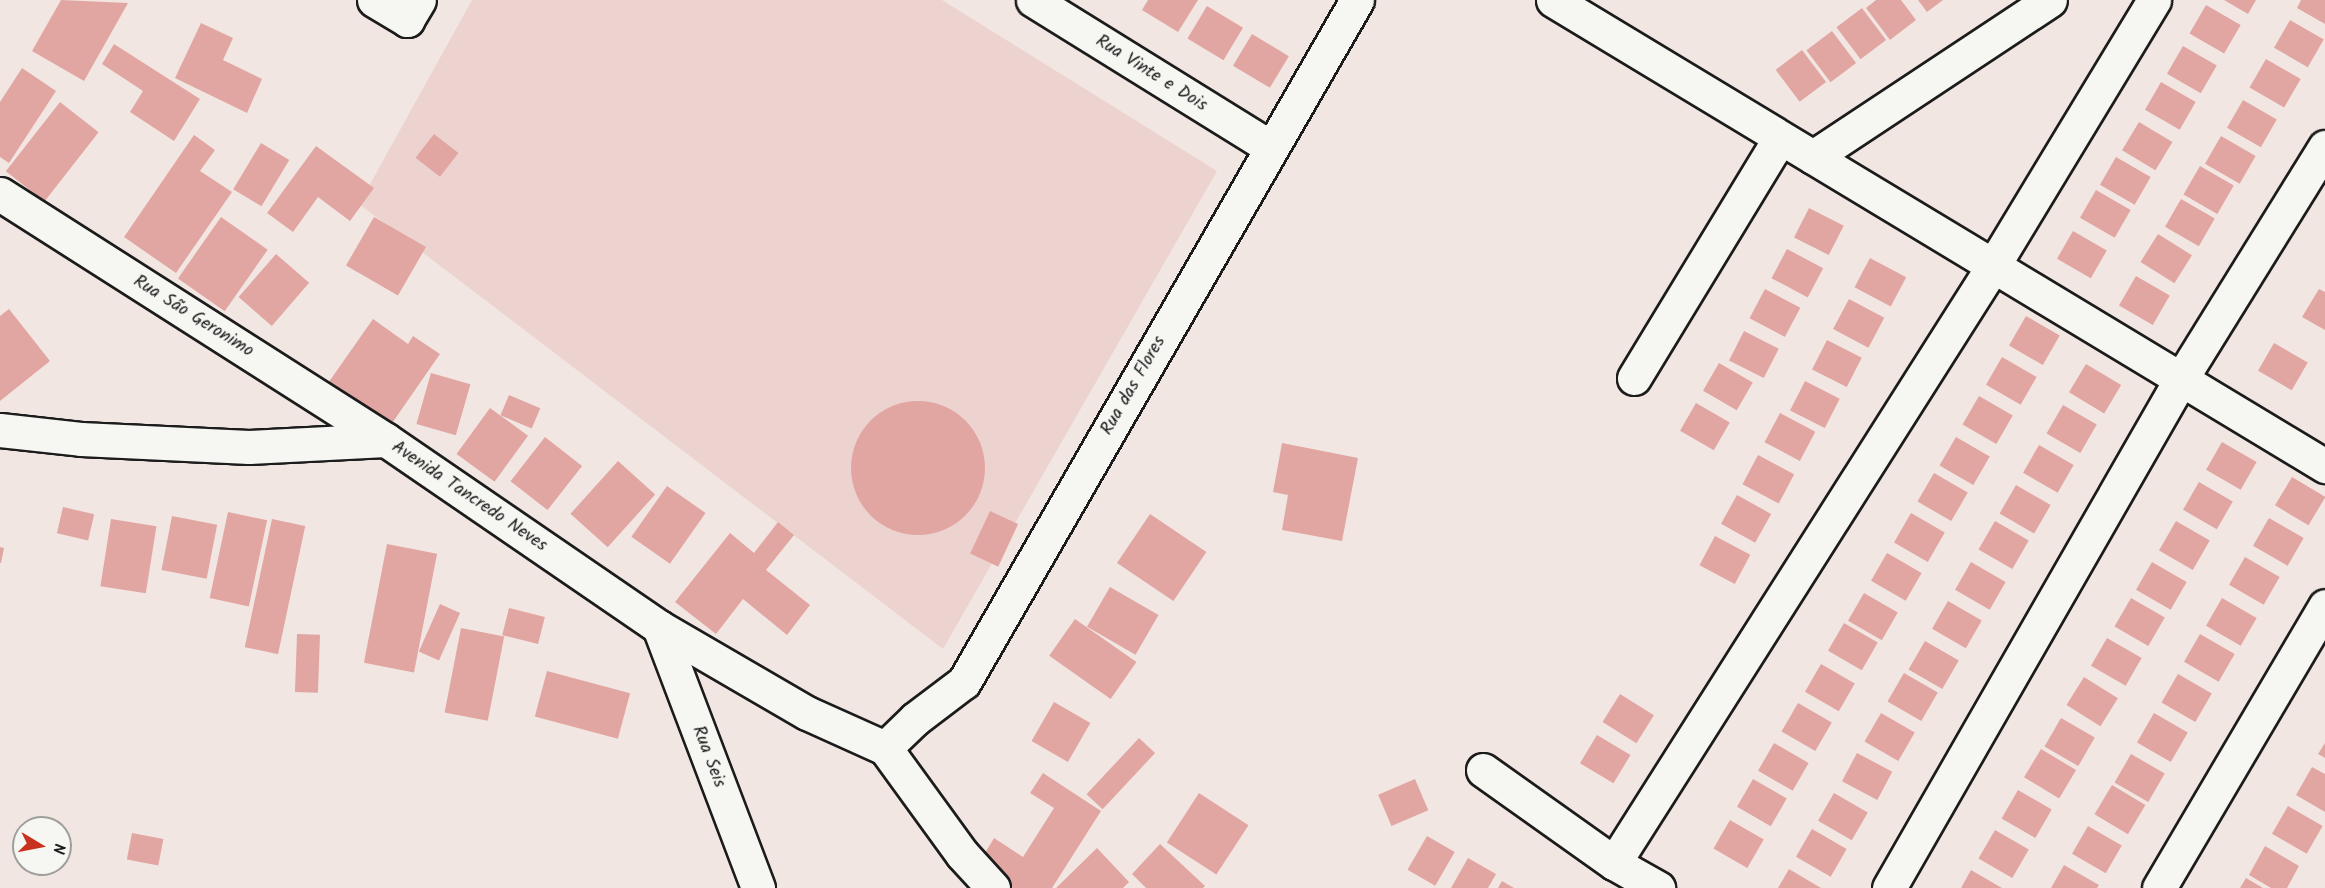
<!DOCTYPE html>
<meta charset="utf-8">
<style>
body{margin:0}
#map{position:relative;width:2325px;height:888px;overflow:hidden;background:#f2e6e2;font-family:Kalam,sans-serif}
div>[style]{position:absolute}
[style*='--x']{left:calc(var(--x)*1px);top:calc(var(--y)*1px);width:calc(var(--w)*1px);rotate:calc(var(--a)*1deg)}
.built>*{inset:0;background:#edd3cf}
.building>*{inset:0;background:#e1a6a2;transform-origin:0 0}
.round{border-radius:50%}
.roads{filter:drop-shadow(2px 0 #1c1c1c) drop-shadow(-2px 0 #1c1c1c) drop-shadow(0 2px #1c1c1c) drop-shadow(0 -2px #1c1c1c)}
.minor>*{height:33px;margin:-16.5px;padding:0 16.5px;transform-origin:16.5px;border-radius:16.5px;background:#f6f6f2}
span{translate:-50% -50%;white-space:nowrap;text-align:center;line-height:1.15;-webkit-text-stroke:6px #f6f6f2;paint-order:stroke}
.street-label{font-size:18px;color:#1c1c1c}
.north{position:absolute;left:12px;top:816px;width:60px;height:60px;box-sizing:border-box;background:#f6f6f2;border:2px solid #9f9f9c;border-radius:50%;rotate:100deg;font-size:16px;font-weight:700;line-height:24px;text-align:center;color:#1c1c1c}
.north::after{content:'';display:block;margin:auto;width:21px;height:27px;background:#c8321e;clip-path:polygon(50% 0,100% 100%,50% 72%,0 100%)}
</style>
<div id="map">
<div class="built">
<i style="clip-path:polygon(472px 0,942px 0,1217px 171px,943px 649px,359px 204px)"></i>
</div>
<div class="building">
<i style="clip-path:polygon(61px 0,128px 3px,84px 81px,32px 51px)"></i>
<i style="clip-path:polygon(1148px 0,1198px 0,1178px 32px,1142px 10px)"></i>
<i style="clip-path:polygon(1876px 0,1901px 0,1916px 20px,1890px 40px,1866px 8px)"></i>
<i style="clip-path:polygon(1918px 0,1943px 0,1927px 12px)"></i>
<i style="clip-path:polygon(2224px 0,2256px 0,2248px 14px)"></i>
<i style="clip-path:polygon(2301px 0,2325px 0,2325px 24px,2297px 8px)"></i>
<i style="left:2206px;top:5px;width:40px;height:33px;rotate:30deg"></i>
<i style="left:1207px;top:6px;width:42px;height:38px;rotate:31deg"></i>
<i style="left:1862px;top:8px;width:40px;height:32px;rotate:53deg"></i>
<i style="left:2290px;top:20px;width:39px;height:32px;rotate:30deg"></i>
<i style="clip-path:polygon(201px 23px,233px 38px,223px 60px,262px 79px,247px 113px,175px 78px)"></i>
<i style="left:1832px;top:31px;width:40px;height:32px;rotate:53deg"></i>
<i style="left:1252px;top:34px;width:43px;height:37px;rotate:31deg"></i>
<i style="clip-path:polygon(114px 44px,200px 99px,174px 141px,130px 112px,143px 91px,102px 64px)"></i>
<i style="left:2183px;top:46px;width:39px;height:32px;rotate:30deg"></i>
<i style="left:1802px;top:50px;width:40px;height:33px;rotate:53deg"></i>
<i style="left:2266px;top:59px;width:40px;height:33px;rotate:30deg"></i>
<i style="clip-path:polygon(22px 68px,56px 91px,9px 163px,0 157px,0 102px)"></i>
<i style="left:2161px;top:82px;width:40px;height:32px;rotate:30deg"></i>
<i style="left:2243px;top:100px;width:39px;height:32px;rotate:30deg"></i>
<i style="left:60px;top:102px;width:49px;height:88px;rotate:38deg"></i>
<i style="left:2139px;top:122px;width:39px;height:33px;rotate:31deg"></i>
<i style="left:434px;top:134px;width:31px;height:30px;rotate:38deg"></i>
<i style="clip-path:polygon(194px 135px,215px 150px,200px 171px,232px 192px,176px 273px,124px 237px)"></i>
<i style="left:2221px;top:136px;width:40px;height:32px;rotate:30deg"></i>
<i style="left:261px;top:143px;width:33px;height:54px;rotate:31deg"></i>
<i style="clip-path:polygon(316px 146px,374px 188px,350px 221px,318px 197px,293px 232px,267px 213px)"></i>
<i style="left:2116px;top:157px;width:40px;height:32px;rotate:30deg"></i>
<i style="left:2200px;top:166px;width:39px;height:33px;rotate:30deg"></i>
<i style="left:2096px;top:190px;width:40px;height:32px;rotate:30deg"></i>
<i style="left:2181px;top:199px;width:39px;height:32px;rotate:30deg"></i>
<i style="left:1809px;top:208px;width:39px;height:33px;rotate:27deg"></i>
<i style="left:221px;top:217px;width:57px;height:75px;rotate:35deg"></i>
<i style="left:374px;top:217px;width:60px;height:56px;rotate:30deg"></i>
<i style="left:2073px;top:231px;width:39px;height:32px;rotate:30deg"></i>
<i style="left:2158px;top:234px;width:40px;height:33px;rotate:32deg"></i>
<i style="left:1787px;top:249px;width:41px;height:33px;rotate:28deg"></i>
<i style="left:276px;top:254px;width:44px;height:57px;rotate:41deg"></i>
<i style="left:1870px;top:258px;width:41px;height:33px;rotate:28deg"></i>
<i style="left:2136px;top:276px;width:39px;height:34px;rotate:30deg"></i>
<i style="left:1765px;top:289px;width:40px;height:33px;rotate:28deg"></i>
<i style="clip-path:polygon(2319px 289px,2325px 292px,2325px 330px,2302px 317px)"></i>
<i style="left:1849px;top:299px;width:40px;height:34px;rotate:28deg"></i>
<i style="clip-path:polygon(9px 309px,50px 361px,0 401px,0 316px)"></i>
<i style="left:2026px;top:316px;width:39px;height:34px;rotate:30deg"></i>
<i style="clip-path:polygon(373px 319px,408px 344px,413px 336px,440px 354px,388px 429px,326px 386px)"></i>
<i style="left:1744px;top:331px;width:39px;height:33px;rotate:27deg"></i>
<i style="left:1827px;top:340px;width:39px;height:33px;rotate:27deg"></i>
<i style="left:2274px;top:343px;width:39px;height:32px;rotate:30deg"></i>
<i style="left:2002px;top:357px;width:40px;height:32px;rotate:30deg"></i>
<i style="left:1719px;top:363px;width:39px;height:32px;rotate:30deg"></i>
<i style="left:2086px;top:364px;width:41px;height:33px;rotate:31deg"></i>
<i style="left:431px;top:373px;width:41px;height:53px;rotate:16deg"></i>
<i style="left:1805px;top:381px;width:39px;height:33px;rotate:27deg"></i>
<i style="left:509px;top:395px;width:34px;height:22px;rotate:23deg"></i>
<i style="left:1979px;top:396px;width:39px;height:33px;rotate:30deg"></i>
<i class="round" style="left:851px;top:401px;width:134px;height:134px"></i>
<i style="left:1696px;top:403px;width:39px;height:32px;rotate:30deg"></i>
<i style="left:2063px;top:405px;width:39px;height:33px;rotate:30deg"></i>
<i style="left:490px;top:408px;width:47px;height:57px;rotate:36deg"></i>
<i style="left:1780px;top:413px;width:40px;height:33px;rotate:28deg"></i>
<i style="left:545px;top:437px;width:47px;height:56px;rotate:38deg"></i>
<i style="left:1956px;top:437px;width:39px;height:33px;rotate:30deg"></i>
<i style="left:2222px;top:442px;width:40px;height:32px;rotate:30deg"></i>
<i style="clip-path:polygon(1282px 443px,1358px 458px,1342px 541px,1282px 530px,1288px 495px,1273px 492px)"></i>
<i style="left:2039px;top:445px;width:40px;height:32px;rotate:30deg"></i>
<i style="left:1758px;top:455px;width:41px;height:33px;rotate:28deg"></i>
<i style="left:618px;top:461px;width:50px;height:71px;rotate:42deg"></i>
<i style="left:1934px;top:473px;width:39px;height:33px;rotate:30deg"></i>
<i style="left:2292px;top:477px;width:39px;height:33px;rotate:31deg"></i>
<i style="left:2199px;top:482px;width:39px;height:32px;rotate:30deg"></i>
<i style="left:2016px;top:485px;width:40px;height:33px;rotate:30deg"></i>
<i style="left:667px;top:486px;width:47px;height:62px;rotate:35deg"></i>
<i style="left:1737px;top:495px;width:39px;height:33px;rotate:29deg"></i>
<i style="left:63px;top:507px;width:32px;height:27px;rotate:13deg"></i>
<i style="left:990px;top:511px;width:31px;height:47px;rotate:25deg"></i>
<i style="left:228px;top:512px;width:40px;height:88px;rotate:12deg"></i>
<i style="left:1911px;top:513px;width:39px;height:34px;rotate:30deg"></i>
<i style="left:1150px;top:514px;width:68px;height:59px;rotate:34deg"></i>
<i style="left:172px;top:516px;width:46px;height:55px;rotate:11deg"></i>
<i style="left:2269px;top:518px;width:40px;height:32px;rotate:30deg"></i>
<i style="left:111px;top:519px;width:46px;height:68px;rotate:9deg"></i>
<i style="left:272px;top:519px;width:34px;height:131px;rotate:12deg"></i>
<i style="left:1995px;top:521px;width:39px;height:33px;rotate:30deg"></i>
<i style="left:2176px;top:521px;width:39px;height:34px;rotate:30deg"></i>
<i style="clip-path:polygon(778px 522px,794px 535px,766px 570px,810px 605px,787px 635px,743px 599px,716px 634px,675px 602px,730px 533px,754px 553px)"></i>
<i style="left:1715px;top:536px;width:40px;height:33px;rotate:28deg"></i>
<i style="left:387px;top:544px;width:51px;height:121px;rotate:11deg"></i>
<i style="clip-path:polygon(0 547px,4px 548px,1px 563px,0 563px)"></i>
<i style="left:1887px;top:553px;width:40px;height:32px;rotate:30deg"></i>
<i style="left:2245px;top:557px;width:40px;height:32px;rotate:30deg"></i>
<i style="left:1971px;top:562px;width:40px;height:32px;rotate:30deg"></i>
<i style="left:2152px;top:562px;width:40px;height:32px;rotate:30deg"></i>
<i style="left:1110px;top:587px;width:56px;height:46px;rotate:30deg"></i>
<i style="left:1864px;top:593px;width:39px;height:32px;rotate:30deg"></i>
<i style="left:2131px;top:598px;width:39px;height:33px;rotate:30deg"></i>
<i style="left:2222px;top:598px;width:40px;height:32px;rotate:30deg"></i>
<i style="left:1948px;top:601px;width:39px;height:32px;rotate:30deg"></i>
<i style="left:440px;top:604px;width:22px;height:52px;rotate:24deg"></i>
<i style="left:509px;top:608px;width:37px;height:28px;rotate:14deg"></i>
<i style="left:1075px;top:619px;width:75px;height:45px;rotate:35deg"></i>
<i style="left:1844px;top:623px;width:39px;height:32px;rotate:30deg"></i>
<i style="left:461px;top:628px;width:44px;height:86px;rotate:11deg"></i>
<i style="left:297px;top:634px;width:23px;height:58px;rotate:2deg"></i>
<i style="left:2200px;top:634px;width:40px;height:32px;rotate:30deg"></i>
<i style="left:2107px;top:638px;width:40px;height:32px;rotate:30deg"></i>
<i style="left:1925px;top:641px;width:39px;height:33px;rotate:30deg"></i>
<i style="left:1821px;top:664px;width:39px;height:32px;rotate:30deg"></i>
<i style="left:547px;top:671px;width:86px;height:47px;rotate:15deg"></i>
<i style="left:1904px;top:673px;width:39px;height:33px;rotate:30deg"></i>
<i style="left:2178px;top:674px;width:39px;height:33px;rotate:30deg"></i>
<i style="left:2084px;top:677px;width:40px;height:33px;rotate:32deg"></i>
<i style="left:1620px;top:694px;width:40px;height:33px;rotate:32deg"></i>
<i style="left:1054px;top:702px;width:42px;height:45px;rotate:30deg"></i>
<i style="left:1798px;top:703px;width:39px;height:33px;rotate:30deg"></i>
<i style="left:1881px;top:713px;width:39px;height:33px;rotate:30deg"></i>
<i style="left:2154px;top:713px;width:39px;height:34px;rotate:30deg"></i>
<i style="left:2061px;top:718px;width:39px;height:33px;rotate:30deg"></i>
<i style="left:1597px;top:735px;width:39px;height:33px;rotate:31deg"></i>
<i style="left:1139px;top:738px;width:22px;height:77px;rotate:43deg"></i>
<i style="left:1774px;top:743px;width:40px;height:32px;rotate:30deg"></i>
<i style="clip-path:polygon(2325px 743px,2325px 758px,2318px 754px)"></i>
<i style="left:2041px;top:749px;width:41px;height:33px;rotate:31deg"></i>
<i style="left:1857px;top:753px;width:40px;height:32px;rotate:28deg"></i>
<i style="left:2131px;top:754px;width:39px;height:33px;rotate:30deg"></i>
<i style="clip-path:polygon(2312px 767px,2325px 774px,2325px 812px,2296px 795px)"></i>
<i style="clip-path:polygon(1043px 773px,1101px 811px,1052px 888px,1013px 888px,978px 865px,994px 838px,1023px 857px,1054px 808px,1030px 793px)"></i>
<i style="left:1415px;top:779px;width:34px;height:40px;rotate:67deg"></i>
<i style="left:1753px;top:779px;width:39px;height:32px;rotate:30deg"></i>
<i style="left:2112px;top:785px;width:39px;height:34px;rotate:31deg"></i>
<i style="left:2018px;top:790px;width:39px;height:33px;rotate:30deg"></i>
<i style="left:1199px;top:793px;width:59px;height:59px;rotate:33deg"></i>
<i style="left:1834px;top:793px;width:39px;height:32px;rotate:30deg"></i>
<i style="left:2288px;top:806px;width:40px;height:32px;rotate:30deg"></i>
<i style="left:1730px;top:820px;width:39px;height:33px;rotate:30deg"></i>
<i style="left:2088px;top:826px;width:39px;height:32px;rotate:30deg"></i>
<i style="left:1812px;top:829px;width:40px;height:32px;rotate:30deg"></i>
<i style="left:1995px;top:830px;width:39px;height:33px;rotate:30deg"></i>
<i style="left:132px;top:833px;width:32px;height:27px;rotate:11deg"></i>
<i style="left:1427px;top:836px;width:32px;height:39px;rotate:30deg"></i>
<i style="clip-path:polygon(1160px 844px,1205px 886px,1203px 888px,1146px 888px,1132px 874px)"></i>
<i style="clip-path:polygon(2265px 846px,2299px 866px,2287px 888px,2271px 888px,2249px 875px)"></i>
<i style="clip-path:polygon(1097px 848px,1129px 882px,1123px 888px,1056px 888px)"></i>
<i style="clip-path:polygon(1468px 858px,1496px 874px,1488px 888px,1451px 888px)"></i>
<i style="clip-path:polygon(2064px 865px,2099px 885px,2097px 888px,2051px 888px)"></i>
<i style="clip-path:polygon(1789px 869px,1821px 888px,1778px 888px)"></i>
<i style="clip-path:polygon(1971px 870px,2002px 888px,1961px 888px)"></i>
<i style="clip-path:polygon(2246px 878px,2263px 888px,2240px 888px)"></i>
<i style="clip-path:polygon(1502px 881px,1514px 888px,1498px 888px)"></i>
</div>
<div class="roads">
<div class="minor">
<i style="--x:374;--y:0;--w:39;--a:31"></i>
<i style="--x:407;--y:20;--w:23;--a:-59"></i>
<i style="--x:1033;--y:0;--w:279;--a:31.8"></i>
<i style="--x:1553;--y:0;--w:902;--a:31.12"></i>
<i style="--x:1813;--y:157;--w:284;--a:-33.5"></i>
<i style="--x:0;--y:194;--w:458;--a:32.5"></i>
<i style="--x:1634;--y:378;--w:281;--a:-58.7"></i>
<i style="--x:0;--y:430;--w:81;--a:6.3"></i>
<i style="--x:81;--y:439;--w:168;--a:2.7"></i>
<i style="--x:249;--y:447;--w:137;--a:-2.9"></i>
<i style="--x:386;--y:440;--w:331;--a:34.4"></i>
<i style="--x:659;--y:627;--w:171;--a:30.2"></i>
<i style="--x:807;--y:713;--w:85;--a:24.2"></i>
<i style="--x:885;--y:748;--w:131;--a:54"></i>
<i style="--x:962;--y:854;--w:46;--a:47.6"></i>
<i style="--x:659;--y:627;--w:279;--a:69.2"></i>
<i style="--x:885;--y:748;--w:42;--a:-44"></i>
<i style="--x:915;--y:719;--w:61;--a:-37.1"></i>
<i style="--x:964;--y:682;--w:787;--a:-60.05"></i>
<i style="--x:1483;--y:770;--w:161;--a:35.4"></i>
<i style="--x:1614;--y:863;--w:51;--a:29.6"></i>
<i style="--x:1614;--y:863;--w:707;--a:-57.59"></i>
<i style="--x:1993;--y:266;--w:311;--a:-58.8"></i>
<i style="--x:1889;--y:888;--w:587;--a:-60.16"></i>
<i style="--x:2181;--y:379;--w:273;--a:-58.2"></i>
<i style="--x:2159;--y:888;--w:327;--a:-59.5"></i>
</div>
</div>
<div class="street-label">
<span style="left:1151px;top:74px;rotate:32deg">Rua Vinte e Dois</span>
<span style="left:193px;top:317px;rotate:32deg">Rua São Geronimo</span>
<span style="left:1134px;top:386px;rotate:-60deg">Rua das Flores</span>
<span style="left:469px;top:497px;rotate:34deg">Avenida Tancredo Neves</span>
<span style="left:708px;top:757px;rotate:69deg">Rua Seis</span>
</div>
<div class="north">N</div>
</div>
